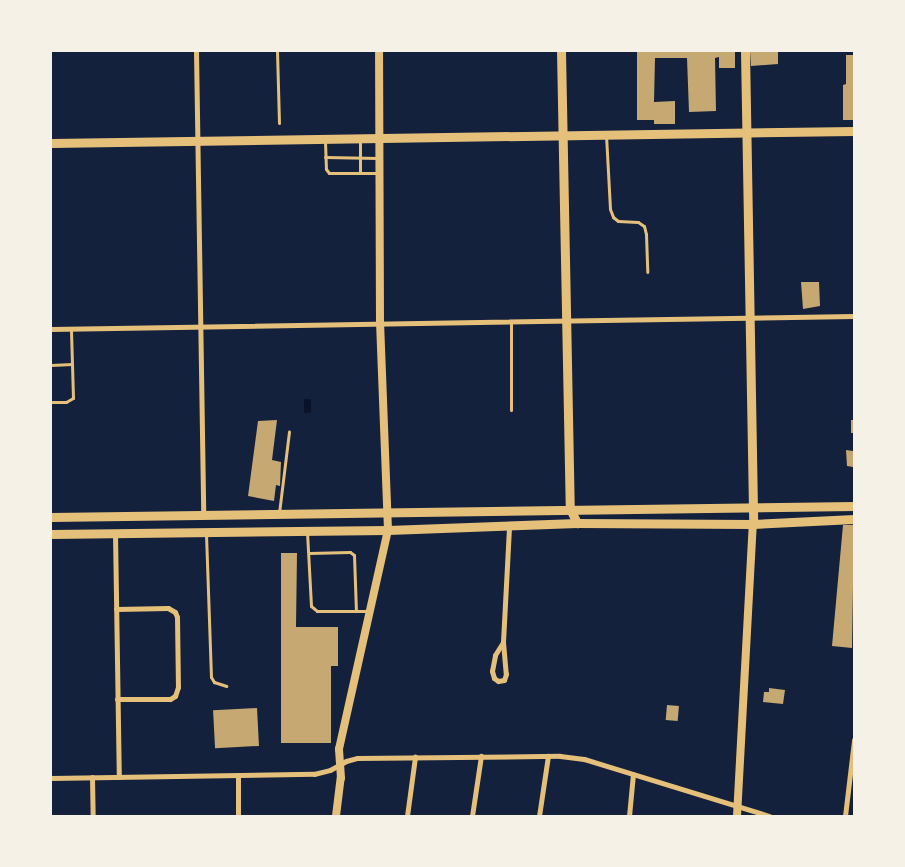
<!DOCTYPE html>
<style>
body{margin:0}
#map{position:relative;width:905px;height:867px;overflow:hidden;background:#14213d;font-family:Bitter,serif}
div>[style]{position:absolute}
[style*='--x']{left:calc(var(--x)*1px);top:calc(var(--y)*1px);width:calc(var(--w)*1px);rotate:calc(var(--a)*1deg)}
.water>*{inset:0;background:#0b132b;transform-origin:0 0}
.building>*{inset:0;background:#c6a872;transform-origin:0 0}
.service>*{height:3px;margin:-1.5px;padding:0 1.5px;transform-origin:1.5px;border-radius:1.5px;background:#e5c07b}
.minor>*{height:5px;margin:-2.5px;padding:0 2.5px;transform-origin:2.5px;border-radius:2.5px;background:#e5c07b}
.tertiary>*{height:8px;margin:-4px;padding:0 4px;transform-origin:4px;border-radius:4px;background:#e5c07b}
.secondary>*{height:9px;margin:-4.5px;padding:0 4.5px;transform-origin:4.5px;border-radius:4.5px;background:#e5c07b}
.primary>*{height:9px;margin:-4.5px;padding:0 4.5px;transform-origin:4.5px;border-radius:4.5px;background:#e5c07b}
span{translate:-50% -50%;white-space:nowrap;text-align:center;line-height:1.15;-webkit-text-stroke:4.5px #f6f1e7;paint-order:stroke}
.frame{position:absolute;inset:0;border:52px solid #f6f1e7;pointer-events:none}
</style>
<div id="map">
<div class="water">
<i style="left:304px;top:399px;width:7px;height:14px"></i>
</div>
<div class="building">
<i style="clip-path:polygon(637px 51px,735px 51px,735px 68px,719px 68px,719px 57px,715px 58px,716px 111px,689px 112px,687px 58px,655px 58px,654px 102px,675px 101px,675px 124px,654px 124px,654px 120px,637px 120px)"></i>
<i style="clip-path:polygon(750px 51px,778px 51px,778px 64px,751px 66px)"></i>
<i style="clip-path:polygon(846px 55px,854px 55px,854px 120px,843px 120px,843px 85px,846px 84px)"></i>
<i style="clip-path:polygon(801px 282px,819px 282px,820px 306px,803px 309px)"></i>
<i style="clip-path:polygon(277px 420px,272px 460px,281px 462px,280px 486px,276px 485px,274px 501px,248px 496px,258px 421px)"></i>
<i style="left:851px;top:420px;width:3px;height:13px"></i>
<i style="clip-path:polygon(846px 450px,853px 451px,853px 467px,847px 466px)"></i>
<i style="clip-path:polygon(843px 525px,854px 525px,852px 648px,832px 646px)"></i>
<i style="clip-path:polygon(281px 553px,297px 553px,296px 627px,338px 627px,338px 666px,331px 666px,331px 743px,281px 743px)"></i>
<i style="clip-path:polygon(769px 688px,785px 690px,783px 704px,763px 702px,764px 692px,769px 692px)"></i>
<i style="left:667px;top:705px;width:12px;height:15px;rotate:5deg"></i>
<i style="left:257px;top:708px;width:38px;height:44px;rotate:87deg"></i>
</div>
<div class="service">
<i style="--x:277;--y:51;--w:72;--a:88.4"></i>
<i style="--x:606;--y:135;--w:74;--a:86.9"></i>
<i style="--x:610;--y:209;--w:9;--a:69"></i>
<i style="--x:613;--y:217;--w:6;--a:39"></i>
<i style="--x:618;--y:221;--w:20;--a:3"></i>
<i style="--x:638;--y:222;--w:7;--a:34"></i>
<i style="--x:644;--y:226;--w:8;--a:76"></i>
<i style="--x:646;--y:234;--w:38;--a:88"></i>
<i style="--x:325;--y:141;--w:28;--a:88"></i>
<i style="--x:326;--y:169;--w:5;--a:53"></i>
<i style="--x:329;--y:173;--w:51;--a:0"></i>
<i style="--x:360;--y:141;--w:32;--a:90"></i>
<i style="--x:325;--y:157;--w:53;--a:1.1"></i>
<i style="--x:51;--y:365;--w:21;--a:-3"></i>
<i style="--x:51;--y:402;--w:15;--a:0"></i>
<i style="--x:66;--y:402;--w:8;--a:-30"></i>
<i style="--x:73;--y:398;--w:69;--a:-91.7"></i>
<i style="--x:511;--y:410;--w:88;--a:-90"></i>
<i style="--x:279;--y:513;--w:82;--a:-83"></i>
<i style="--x:307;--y:532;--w:74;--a:86.9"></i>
<i style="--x:311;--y:606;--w:8;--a:40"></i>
<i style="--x:317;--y:611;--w:51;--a:0"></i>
<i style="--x:206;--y:534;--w:143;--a:88"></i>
<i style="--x:211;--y:677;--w:6;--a:59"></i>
<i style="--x:214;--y:682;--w:13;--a:18"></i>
<i style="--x:309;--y:553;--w:41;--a:-1.4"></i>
<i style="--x:350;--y:552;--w:5;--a:37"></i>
<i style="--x:354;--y:555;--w:56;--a:88"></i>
</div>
<div class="minor">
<i style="--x:196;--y:51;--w:464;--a:89.1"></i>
<i style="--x:51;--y:329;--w:803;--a:-0.93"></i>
<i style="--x:115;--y:533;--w:244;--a:89.1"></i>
<i style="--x:116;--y:609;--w:52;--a:-1.1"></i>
<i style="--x:168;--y:608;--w:8;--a:30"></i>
<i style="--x:175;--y:612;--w:5;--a:68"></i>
<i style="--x:177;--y:617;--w:70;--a:89.2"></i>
<i style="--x:178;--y:687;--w:9;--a:108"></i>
<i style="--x:175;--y:696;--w:6;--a:149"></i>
<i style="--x:170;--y:699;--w:53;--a:180"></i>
<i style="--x:503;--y:642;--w:32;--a:85"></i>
<i style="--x:506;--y:674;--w:6;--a:108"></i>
<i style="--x:504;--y:680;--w:6;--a:171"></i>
<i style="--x:498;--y:681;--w:5;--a:-143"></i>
<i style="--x:494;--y:678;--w:7;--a:-106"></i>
<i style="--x:492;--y:671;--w:16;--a:-79"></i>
<i style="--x:495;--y:655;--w:15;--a:-58"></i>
<i style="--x:503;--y:642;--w:115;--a:-87"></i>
<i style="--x:238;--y:775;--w:41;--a:90"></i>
<i style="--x:92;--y:777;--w:39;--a:89"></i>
<i style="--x:51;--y:778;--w:263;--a:-0.9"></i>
<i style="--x:314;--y:774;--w:16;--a:-14"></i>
<i style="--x:330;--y:770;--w:18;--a:-29"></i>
<i style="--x:346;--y:761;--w:11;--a:-15"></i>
<i style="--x:357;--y:758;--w:203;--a:-0.6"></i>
<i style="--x:560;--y:756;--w:24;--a:7"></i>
<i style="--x:584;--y:759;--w:194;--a:17.1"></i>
<i style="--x:407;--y:816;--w:60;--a:-82.3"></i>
<i style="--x:472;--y:816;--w:61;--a:-81.5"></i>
<i style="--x:539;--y:816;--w:61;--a:-81.5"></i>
<i style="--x:629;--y:816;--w:42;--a:-84.6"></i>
<i style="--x:845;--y:816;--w:77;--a:-83.2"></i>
</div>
<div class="tertiary">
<i style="--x:336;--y:816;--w:38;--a:-83"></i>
<i style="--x:341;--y:778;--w:29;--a:-94"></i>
<i style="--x:339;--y:749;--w:224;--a:-77.4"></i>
<i style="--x:388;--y:530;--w:207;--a:-92.2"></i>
<i style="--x:380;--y:323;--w:272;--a:-90.2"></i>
<i style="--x:737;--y:816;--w:292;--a:-86.9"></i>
</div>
<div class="secondary">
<i style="--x:561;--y:51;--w:458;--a:88.9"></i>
<i style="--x:570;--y:509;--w:16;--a:63"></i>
<i style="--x:745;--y:51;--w:473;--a:89"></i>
<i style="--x:51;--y:143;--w:803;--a:-0.86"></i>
</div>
<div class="primary">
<i style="--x:51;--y:517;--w:803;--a:-0.78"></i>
<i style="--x:51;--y:534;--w:337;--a:-0.7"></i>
<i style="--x:388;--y:530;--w:189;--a:-2.1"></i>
<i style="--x:577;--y:523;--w:176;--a:0.3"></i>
<i style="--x:753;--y:524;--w:101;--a:-2.8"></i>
</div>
<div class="frame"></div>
</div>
